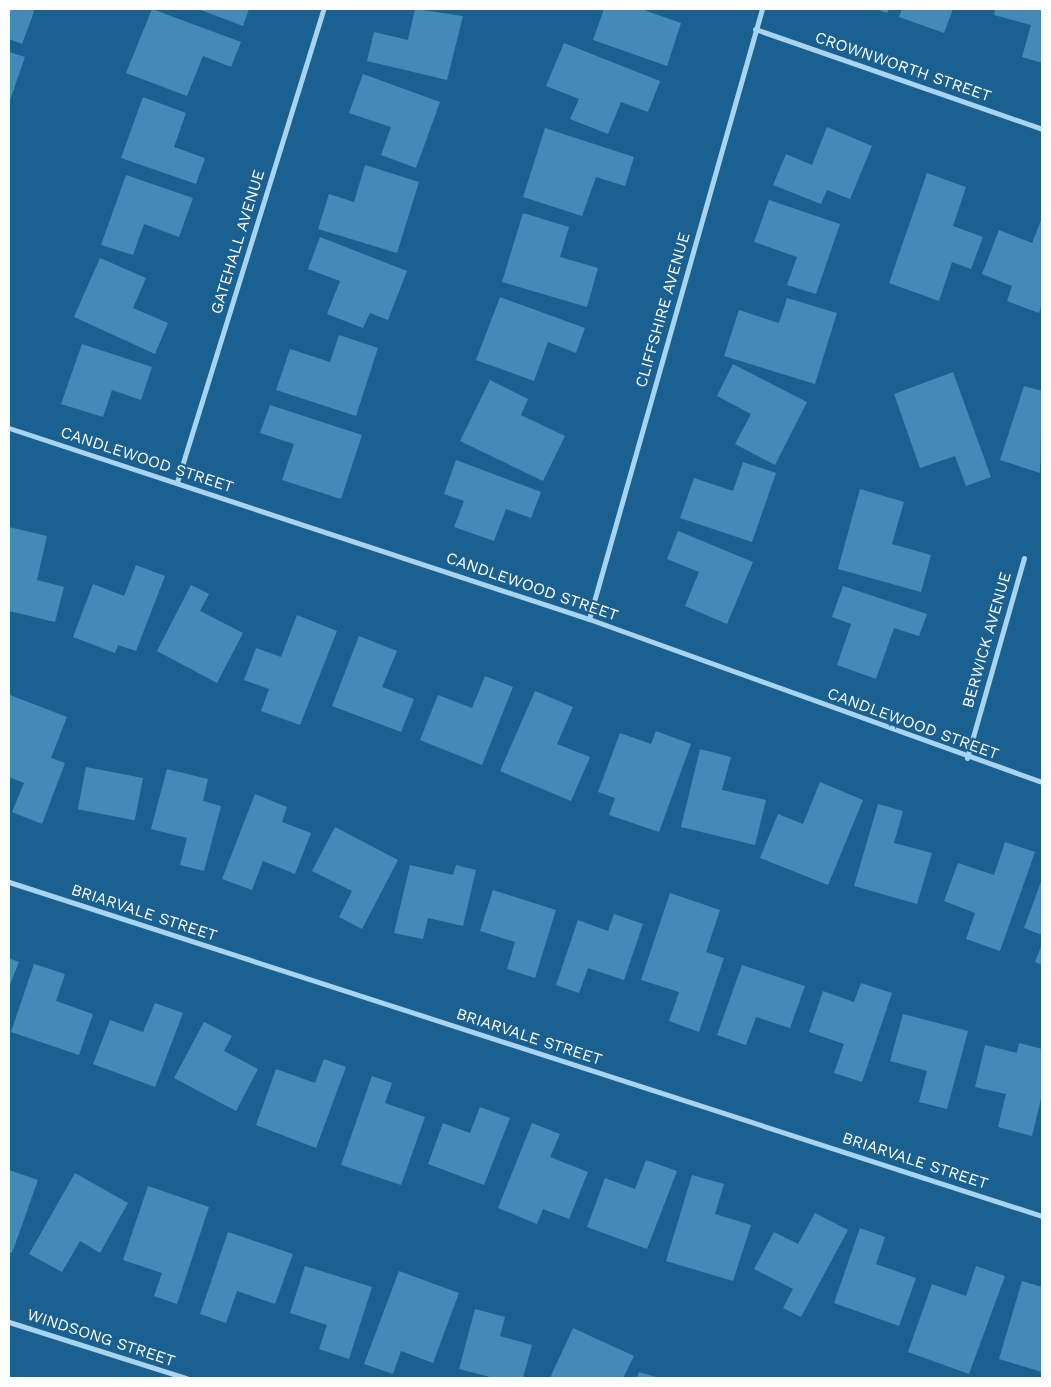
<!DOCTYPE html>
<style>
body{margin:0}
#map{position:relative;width:1051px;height:1387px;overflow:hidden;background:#1a6192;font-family:"Work Sans",sans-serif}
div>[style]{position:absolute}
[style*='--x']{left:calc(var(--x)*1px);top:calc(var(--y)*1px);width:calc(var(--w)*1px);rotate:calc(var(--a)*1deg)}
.building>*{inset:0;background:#438ab9;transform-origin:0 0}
.street>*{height:5px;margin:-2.5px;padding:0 2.5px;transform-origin:2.5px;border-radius:2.5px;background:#a9d4ef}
span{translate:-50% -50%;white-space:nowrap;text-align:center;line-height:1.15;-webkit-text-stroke:4px #1a6192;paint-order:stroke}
.street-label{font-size:16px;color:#fff}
.frame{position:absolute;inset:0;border:10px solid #fff;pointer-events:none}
</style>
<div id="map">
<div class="building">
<i style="clip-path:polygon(9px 9px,35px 9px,22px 44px,9px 39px)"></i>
<i style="clip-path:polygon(152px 9px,241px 42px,231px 67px,203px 56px,187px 96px,126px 73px)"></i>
<i style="clip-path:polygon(198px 9px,249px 9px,243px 26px)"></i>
<i style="clip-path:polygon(415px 9px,463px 16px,447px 80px,367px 61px,374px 32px,408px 40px)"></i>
<i style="clip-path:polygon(604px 9px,641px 9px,681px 23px,667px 66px,593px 40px)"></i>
<i style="clip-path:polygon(876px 9px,889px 9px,887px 13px)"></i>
<i style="clip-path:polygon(902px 9px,953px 9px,944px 33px,899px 17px)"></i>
<i style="clip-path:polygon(995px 9px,1042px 9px,1042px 63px,1022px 57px,1031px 25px,994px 15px)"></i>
<i style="clip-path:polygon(564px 43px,660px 81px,648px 112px,621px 102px,608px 134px,570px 119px,579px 99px,546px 86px)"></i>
<i style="clip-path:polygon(9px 52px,25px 57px,9px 103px)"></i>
<i style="clip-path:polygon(363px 74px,440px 102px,416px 168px,381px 155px,391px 127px,349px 113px)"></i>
<i style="clip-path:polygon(143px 97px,186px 113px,174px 147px,205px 158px,196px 184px,121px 158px)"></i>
<i style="clip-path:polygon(827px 127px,872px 146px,850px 199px,827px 190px,821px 204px,773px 185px,786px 154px,812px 165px)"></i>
<i style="clip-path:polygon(545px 128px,634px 157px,625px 186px,596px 177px,582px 216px,523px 197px)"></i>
<i style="clip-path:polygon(365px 165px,419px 182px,397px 253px,318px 229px,329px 194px,354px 202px)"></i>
<i style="clip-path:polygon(927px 173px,966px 187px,953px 226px,983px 237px,971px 269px,952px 262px,939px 301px,889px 283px)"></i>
<i style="clip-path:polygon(126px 175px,193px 198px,179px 237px,144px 224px,133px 255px,101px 245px)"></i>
<i style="clip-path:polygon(769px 200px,840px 224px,816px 294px,787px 285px,797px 257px,754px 242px)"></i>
<i style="clip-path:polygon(523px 213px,569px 227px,560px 257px,598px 268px,587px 307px,502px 282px)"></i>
<i style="clip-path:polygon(1042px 218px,1042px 304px,1039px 313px,1007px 301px,1012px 286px,982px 274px,999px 230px,1032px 243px)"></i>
<i style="clip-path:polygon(320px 237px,407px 271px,388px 320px,370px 313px,363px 328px,327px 314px,340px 281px,308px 269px)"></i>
<i style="clip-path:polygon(100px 258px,146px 278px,133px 308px,168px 323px,155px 354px,74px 317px)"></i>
<i style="clip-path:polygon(500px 297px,585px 328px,576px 353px,548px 342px,534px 381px,476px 360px)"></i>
<i style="clip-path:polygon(787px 298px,837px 313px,815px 384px,724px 356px,739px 310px,779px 323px)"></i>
<i style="clip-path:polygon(339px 335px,378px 348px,356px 416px,276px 390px,290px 349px,330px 362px)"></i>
<i style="clip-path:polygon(82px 344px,152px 367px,141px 400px,112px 390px,103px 417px,61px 404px)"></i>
<i style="clip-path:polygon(733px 364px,807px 402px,775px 465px,735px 444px,751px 414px,717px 396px)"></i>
<i style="clip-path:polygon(953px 372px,991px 477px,966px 486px,955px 456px,920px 468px,894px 394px)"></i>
<i style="clip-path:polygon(490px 380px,528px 399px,521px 415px,565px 436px,543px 481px,460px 441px)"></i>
<i style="clip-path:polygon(1024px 386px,1042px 391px,1040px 473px,1000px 460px)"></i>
<i style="clip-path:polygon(270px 405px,362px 435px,341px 499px,282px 480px,294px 444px,260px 433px)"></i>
<i style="clip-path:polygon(456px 460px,541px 492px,531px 518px,506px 509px,494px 541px,454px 527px,464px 501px,444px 494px)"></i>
<i style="clip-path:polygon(743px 462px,776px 473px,752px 542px,680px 518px,694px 478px,733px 491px)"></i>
<i style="clip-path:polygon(860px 489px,904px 502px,892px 544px,931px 555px,921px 592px,838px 569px)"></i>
<i style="clip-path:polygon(9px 527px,47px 536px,37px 580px,64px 587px,55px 622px,9px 611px)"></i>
<i style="clip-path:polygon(678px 531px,753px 562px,727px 624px,685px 606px,699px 572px,667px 559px)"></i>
<i style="clip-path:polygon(136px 565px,165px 576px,136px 651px,118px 645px,115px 653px,73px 637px,93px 584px,124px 596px)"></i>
<i style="clip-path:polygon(191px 585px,209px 594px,200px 611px,243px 633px,217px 683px,157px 651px)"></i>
<i style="clip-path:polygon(843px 586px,927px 614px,919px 636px,894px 628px,876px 679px,837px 665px,851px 624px,832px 617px)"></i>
<i style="clip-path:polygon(297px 615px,337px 631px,300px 725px,261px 711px,269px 689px,244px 680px,256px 648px,281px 657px)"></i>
<i style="clip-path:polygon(359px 636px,397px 651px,382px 687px,414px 699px,401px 732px,332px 706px)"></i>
<i style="clip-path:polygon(485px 676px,513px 687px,482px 765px,420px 740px,438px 695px,472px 708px)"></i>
<i style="clip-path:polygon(535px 691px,573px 707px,557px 744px,590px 757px,571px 801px,500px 771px)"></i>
<i style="clip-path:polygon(10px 695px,67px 717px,51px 758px,65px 763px,42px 824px,12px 812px,24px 783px,9px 777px)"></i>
<i style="clip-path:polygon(656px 731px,691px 744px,659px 832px,609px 815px,615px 798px,598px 792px,620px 733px,651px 744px)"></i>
<i style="clip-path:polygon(700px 749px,731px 757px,722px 790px,766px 800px,755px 845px,681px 827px)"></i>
<i style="left:86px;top:767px;width:58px;height:43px;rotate:11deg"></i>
<i style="clip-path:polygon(167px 769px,208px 779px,203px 801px,221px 806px,204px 871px,180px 865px,187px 838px,151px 829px)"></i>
<i style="clip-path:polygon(820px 782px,863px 800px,828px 885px,760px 858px,778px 814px,803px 824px)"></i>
<i style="clip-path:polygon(255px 794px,287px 807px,282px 822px,311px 833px,295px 874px,263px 861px,252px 890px,222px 879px)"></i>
<i style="clip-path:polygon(878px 804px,903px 811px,894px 843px,932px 853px,917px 904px,854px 886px)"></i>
<i style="clip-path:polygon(335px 827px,398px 860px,362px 929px,339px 917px,352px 891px,312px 871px)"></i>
<i style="clip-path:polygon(1005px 842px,1035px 852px,1000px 951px,966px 939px,975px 913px,944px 901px,958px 863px,994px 875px)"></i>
<i style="clip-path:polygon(410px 865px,453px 875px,456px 865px,476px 870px,463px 926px,428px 918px,423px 939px,394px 933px)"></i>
<i style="clip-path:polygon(1042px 879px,1042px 935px,1024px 928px)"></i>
<i style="clip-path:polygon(493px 890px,556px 910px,535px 978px,507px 969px,515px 942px,480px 931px)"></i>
<i style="clip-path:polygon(670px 893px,720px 910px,706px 952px,724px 958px,699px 1032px,669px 1021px,679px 992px,641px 980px)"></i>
<i style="clip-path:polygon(614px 914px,643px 924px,624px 980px,588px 968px,579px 993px,556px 985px,578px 920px,608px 931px)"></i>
<i style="clip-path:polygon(1042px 944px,1042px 965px,1035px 962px)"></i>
<i style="clip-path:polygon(9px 958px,19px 962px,9px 987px)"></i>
<i style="clip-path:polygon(34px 964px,65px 974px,56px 1001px,93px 1014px,79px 1055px,11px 1032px)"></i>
<i style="clip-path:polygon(742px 965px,805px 986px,790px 1028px,756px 1017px,746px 1045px,717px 1035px)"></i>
<i style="clip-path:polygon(861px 983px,892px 993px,862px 1082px,834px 1073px,844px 1044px,809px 1032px,823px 991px,854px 1002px)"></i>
<i style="clip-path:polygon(155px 1003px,183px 1013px,155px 1087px,93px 1064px,110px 1020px,143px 1032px)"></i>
<i style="clip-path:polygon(903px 1014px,968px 1031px,947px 1109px,919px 1102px,927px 1071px,890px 1061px)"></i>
<i style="clip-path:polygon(204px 1022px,232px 1036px,224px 1051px,258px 1069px,236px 1111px,174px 1078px)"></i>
<i style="clip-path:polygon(1019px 1043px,1042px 1049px,1042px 1095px,1032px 1136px,998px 1127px,1006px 1094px,975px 1087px,985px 1045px,1017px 1053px)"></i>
<i style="clip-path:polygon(324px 1059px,346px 1067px,316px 1148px,256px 1125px,276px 1069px,315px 1083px)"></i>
<i style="clip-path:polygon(372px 1076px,392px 1083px,385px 1103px,425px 1117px,401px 1185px,341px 1165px)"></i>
<i style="clip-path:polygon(480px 1107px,510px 1118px,484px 1185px,428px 1164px,443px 1123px,470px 1133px)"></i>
<i style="clip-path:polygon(532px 1123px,560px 1134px,550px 1157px,588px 1172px,569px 1219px,543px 1209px,537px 1224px,498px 1208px)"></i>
<i style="clip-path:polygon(646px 1160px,677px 1171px,647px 1249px,587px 1227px,605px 1178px,635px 1189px)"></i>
<i style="clip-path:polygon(9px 1170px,38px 1180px,12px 1253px,9px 1252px)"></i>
<i style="clip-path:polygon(75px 1173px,128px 1203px,100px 1253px,80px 1241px,62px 1272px,29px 1254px)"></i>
<i style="clip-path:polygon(692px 1175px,724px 1184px,715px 1214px,751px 1225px,733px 1281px,666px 1261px)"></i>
<i style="clip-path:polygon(148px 1186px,209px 1207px,177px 1304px,154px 1296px,162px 1273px,123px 1260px)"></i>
<i style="clip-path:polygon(815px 1213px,848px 1230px,801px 1317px,783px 1308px,793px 1289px,754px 1269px,774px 1232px,798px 1244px)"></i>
<i style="clip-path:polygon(860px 1228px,885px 1237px,876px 1264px,916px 1278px,899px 1326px,834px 1303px)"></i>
<i style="clip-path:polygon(228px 1232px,293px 1254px,275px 1304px,237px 1291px,226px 1323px,200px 1314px)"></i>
<i style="clip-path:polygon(305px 1266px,372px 1287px,349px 1359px,319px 1349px,327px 1325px,290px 1313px)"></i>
<i style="clip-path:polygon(976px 1266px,1005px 1276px,969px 1374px,908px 1352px,932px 1284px,966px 1296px)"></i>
<i style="clip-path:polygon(399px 1271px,459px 1293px,433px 1363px,401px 1351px,393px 1374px,364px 1364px)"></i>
<i style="clip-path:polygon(1022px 1281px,1042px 1287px,1042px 1372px,999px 1359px)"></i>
<i style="clip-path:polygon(475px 1309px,505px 1317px,500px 1336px,532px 1345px,523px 1378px,494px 1378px,459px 1369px)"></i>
<i style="clip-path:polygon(573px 1328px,634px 1356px,623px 1378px,550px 1378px)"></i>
<i style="clip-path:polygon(639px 1372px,659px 1378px,637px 1378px)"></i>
</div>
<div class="street">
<i style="--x:755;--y:29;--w:304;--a:19.2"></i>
<i style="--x:9;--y:428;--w:611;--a:18.23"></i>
<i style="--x:589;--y:619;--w:481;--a:19.8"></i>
<i style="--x:177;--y:482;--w:495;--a:-72.8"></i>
<i style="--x:589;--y:619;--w:634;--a:-74.17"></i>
<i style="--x:967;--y:758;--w:208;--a:-74.1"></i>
<i style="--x:9;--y:882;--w:1086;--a:17.92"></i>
<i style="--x:9;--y:1322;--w:186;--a:17.6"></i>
</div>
<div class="street-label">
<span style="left:903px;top:67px;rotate:19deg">CROWNWORTH STREET</span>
<span style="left:238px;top:242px;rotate:-73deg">GATEHALL AVENUE</span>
<span style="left:663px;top:310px;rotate:-74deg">CLIFFSHIRE AVENUE</span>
<span style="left:147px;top:460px;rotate:18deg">CANDLEWOOD STREET</span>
<span style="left:532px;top:587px;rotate:19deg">CANDLEWOOD STREET</span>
<span style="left:987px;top:640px;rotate:-74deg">BERWICK AVENUE</span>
<span style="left:913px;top:724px;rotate:20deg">CANDLEWOOD STREET</span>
<span style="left:144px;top:913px;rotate:18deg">BRIARVALE STREET</span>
<span style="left:529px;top:1037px;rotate:18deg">BRIARVALE STREET</span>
<span style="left:915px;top:1161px;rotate:18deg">BRIARVALE STREET</span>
<span style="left:101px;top:1338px;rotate:18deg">WINDSONG STREET</span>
</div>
<div class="frame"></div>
</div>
